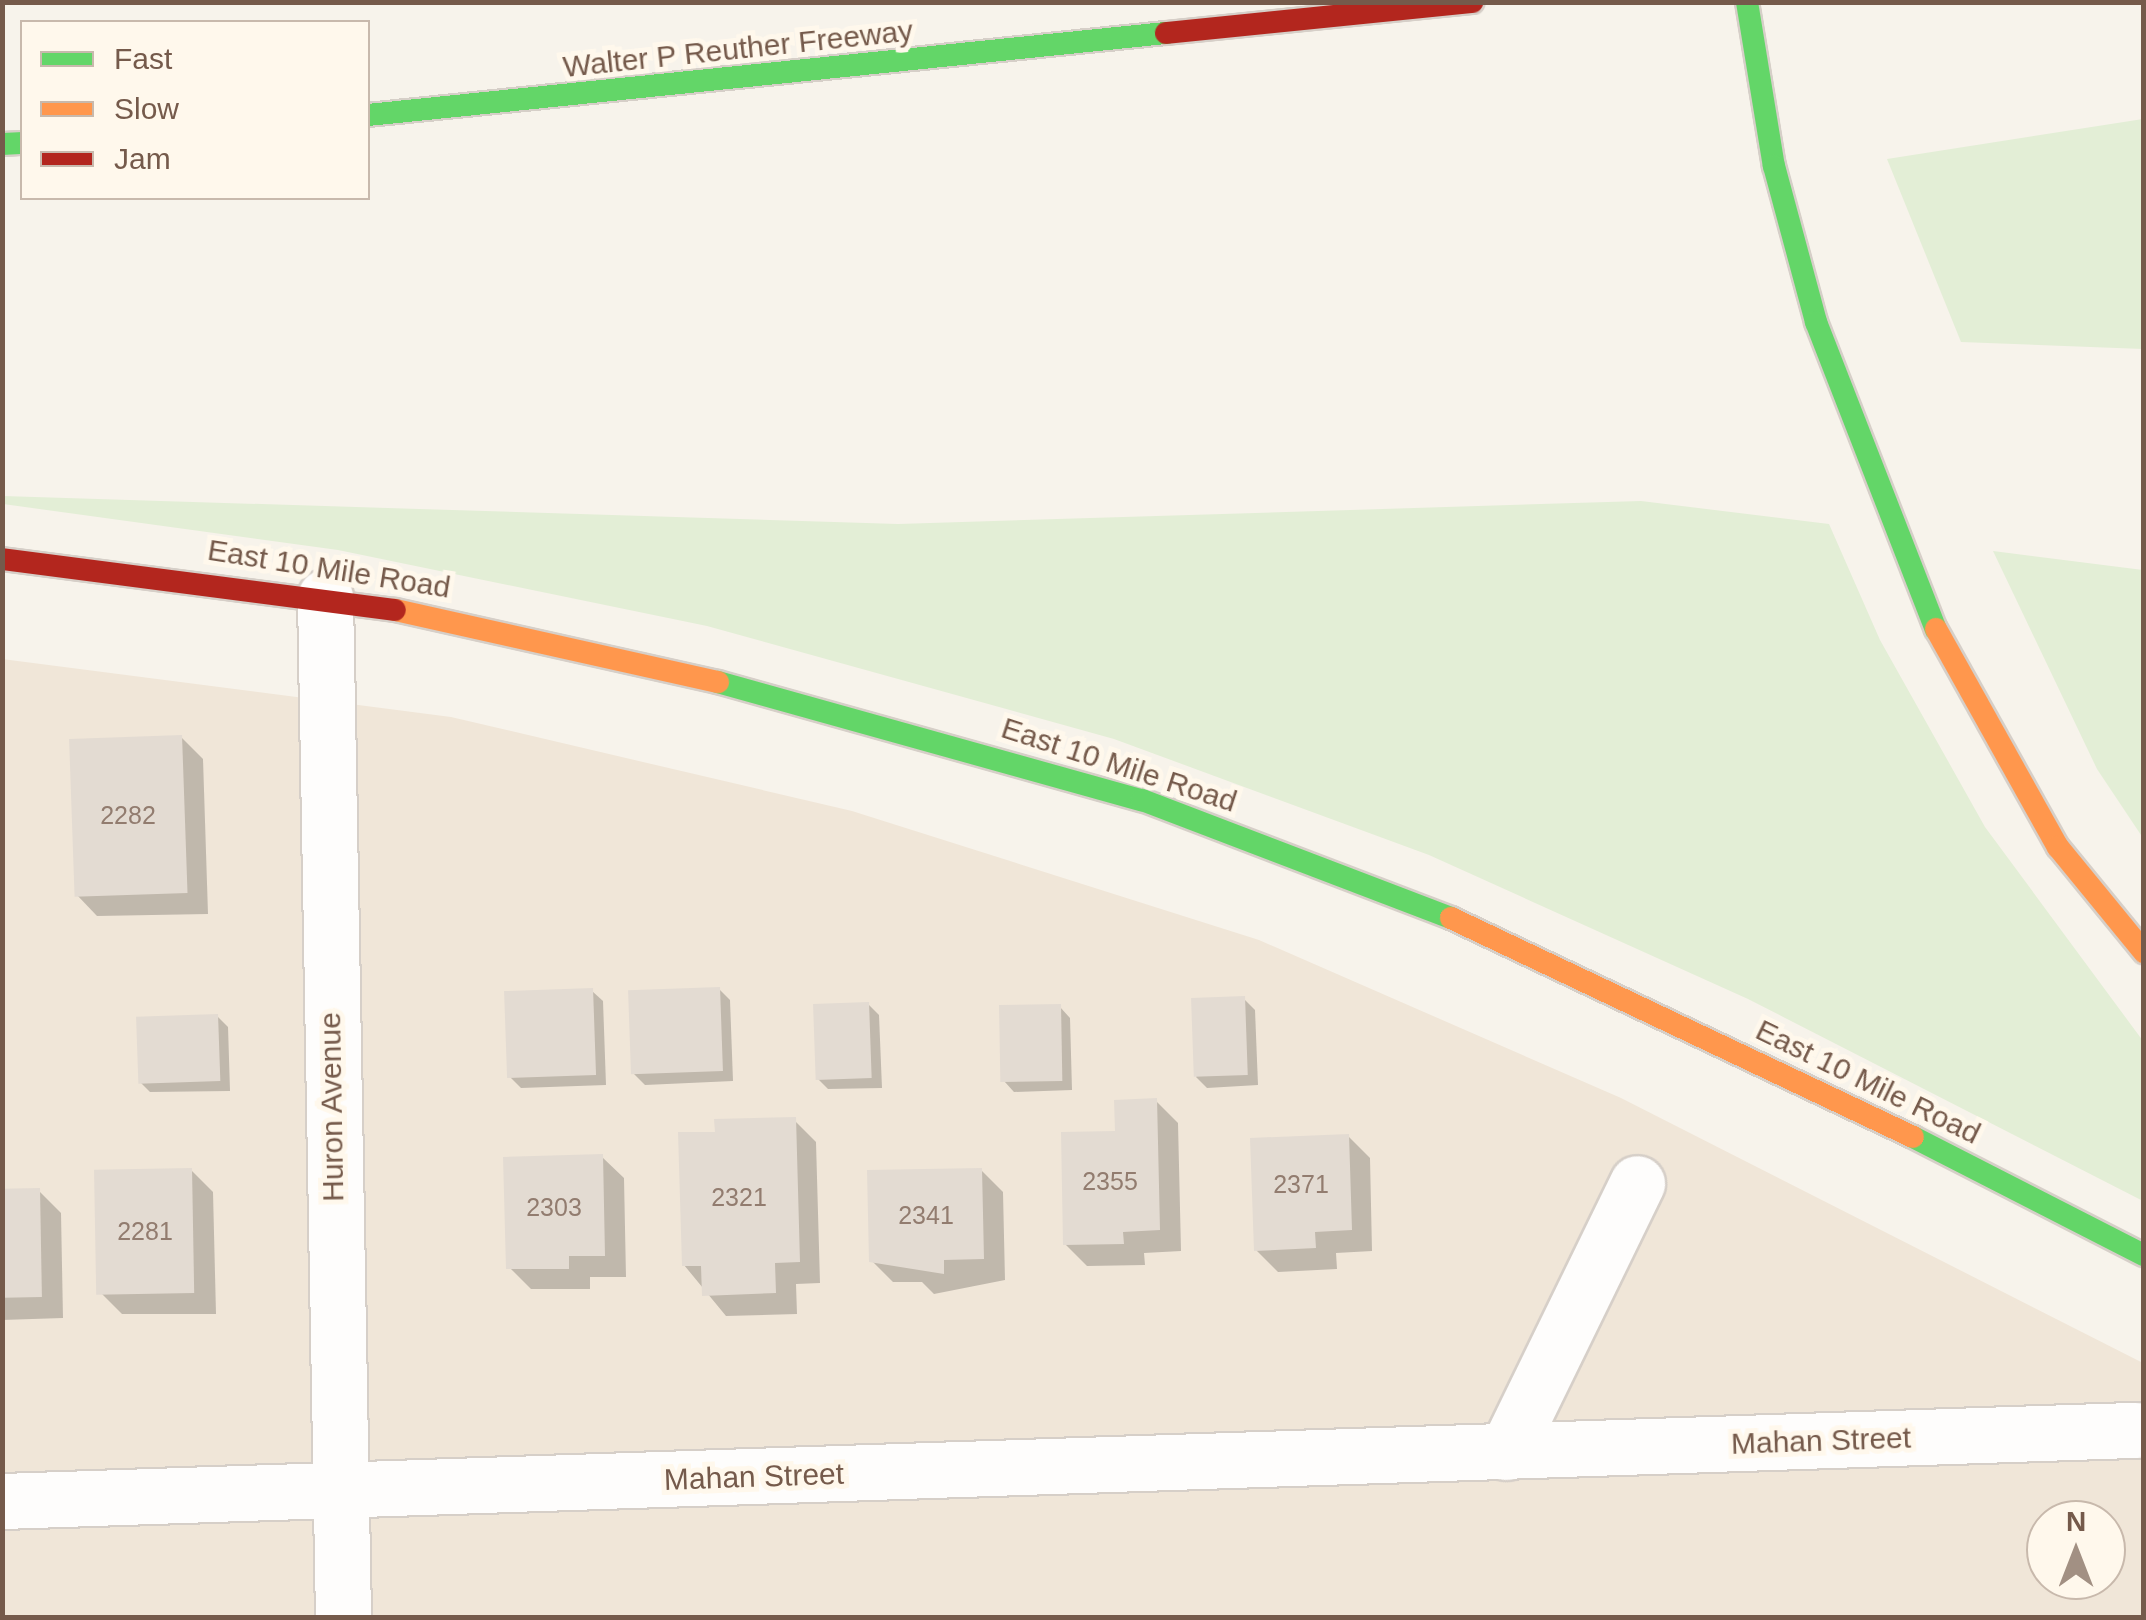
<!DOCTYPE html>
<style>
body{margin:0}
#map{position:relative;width:2146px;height:1620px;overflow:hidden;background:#f7f3eb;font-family:Helvetica,sans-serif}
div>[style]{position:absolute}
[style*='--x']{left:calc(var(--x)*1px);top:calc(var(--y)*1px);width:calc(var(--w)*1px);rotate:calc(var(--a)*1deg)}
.residential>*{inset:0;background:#f0e6d8}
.green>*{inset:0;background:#e3eed6}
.shadow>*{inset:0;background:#0003}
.building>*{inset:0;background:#e3dbd2;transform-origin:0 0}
.roads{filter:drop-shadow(2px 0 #d6cfc8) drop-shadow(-2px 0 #d6cfc8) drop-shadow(0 2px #d6cfc8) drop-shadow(0 -2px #d6cfc8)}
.street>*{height:55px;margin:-27.5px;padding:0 27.5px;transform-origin:27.5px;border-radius:27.5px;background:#fefdfc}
.fast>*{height:22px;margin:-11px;padding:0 11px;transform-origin:11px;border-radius:11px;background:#63d668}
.slow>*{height:22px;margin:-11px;padding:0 11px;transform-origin:11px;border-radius:11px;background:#ff974d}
.jam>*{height:22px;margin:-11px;padding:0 11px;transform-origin:11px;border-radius:11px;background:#b3261e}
span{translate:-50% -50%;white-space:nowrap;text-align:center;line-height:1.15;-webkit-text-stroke:10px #fff8ec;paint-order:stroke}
.number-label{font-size:25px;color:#927c6f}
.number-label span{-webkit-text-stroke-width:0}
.street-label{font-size:30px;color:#755a4b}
.frame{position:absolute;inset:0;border:5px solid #755a4b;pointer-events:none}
.legend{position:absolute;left:20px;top:20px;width:350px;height:180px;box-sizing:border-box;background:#fff8ec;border:2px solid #c8b9ac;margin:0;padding:12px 18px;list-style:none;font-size:30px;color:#755a4b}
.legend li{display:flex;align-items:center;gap:20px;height:50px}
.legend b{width:50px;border:2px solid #c8b9ac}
.north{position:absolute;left:2026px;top:1500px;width:100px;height:100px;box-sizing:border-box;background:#fff8ec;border:2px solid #c8b9ac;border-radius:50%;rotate:0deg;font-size:28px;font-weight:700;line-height:40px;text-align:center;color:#755a4b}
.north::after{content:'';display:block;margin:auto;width:35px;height:45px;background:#a29083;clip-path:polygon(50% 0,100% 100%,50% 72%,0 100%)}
</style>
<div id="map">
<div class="residential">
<i style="clip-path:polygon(evenodd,2px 659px,451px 717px,852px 811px,1259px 940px,1621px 1098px,2143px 1363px,2143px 1617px,3px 1617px,2px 659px,2046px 1520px,2106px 1520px,2106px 1580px,2046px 1580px,2046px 1520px)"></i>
</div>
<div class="green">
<i style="clip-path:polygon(2143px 119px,2143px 349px,1961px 342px,1887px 159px)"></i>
<i style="clip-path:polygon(3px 496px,898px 524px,1641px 501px,1829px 524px,1880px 640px,1985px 827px,2143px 1041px,2143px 1201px,1748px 999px,1429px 855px,1114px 739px,707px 626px,338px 550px,3px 504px)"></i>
<i style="clip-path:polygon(1993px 551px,2143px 570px,2143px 838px,2097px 769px)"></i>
</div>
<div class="shadow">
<i style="clip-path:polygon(181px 737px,203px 759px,208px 914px,97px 916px,76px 894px)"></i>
<i style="clip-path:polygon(2px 777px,4px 851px,2px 851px)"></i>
<i style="clip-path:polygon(719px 989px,730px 1000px,733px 1081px,645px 1085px,634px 1074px)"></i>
<i style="clip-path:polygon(592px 991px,603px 1001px,606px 1085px,521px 1088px,510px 1077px)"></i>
<i style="clip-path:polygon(1244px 999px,1255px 1010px,1258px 1085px,1207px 1088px,1196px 1077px)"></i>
<i style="clip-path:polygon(868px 1004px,879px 1015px,882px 1088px,828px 1089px,817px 1078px)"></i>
<i style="clip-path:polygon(1060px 1007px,1070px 1018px,1072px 1090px,1014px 1092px,1004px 1081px)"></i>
<i style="clip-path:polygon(217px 1016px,228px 1027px,230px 1091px,150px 1092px,139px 1081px)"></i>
<i style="clip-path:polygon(1156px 1101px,1178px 1123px,1181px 1251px,1144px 1253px,1145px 1265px,1087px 1266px,1065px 1244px,1118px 1133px)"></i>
<i style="clip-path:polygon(794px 1120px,816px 1142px,820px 1283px,796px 1284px,797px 1314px,726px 1316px,684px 1265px,718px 1135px)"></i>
<i style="clip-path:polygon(1348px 1136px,1370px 1158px,1372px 1251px,1336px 1253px,1337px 1269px,1278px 1272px,1256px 1250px)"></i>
<i style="clip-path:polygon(602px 1157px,624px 1178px,626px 1277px,590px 1277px,590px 1289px,531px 1289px,509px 1267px)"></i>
<i style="clip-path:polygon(191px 1170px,213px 1192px,216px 1314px,122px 1314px,100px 1292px)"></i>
<i style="clip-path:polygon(981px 1170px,1003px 1192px,1005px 1280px,934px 1294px,922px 1282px,893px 1282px,872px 1261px)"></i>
<i style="clip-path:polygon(39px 1191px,61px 1213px,63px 1318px,2px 1320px,2px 1192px)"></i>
</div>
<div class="building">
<i style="left:182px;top:735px;width:158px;height:113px;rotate:88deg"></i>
<i style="left:720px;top:987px;width:84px;height:92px;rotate:88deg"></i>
<i style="left:593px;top:988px;width:87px;height:89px;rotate:88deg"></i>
<i style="left:1245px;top:996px;width:79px;height:54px;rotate:88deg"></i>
<i style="left:869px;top:1002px;width:76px;height:56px;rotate:88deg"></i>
<i style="left:1061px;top:1004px;width:77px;height:62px;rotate:89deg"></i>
<i style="left:218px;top:1014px;width:67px;height:82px;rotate:88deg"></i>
<i style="clip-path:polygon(1157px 1098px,1160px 1230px,1123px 1232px,1124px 1244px,1063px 1245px,1061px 1132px,1115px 1131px,1114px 1100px)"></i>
<i style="clip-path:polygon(796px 1117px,800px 1262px,775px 1263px,776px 1293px,702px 1296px,701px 1266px,682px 1266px,678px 1132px,715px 1132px,714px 1119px)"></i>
<i style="clip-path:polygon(1349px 1134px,1352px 1230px,1315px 1232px,1316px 1248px,1254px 1251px,1250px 1138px)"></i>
<i style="clip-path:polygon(603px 1154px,605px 1256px,569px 1256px,569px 1269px,506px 1269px,503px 1157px)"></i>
<i style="left:192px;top:1168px;width:125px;height:98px;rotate:89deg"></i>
<i style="clip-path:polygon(982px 1168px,984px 1259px,944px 1260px,944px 1274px,869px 1262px,867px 1170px)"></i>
<i style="left:40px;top:1188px;width:109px;height:38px;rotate:89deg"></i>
</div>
<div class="roads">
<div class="street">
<i style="--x:325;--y:597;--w:1021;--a:88.99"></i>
<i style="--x:1506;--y:1452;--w:299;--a:-64"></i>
<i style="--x:2;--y:1501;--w:2135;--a:-1.91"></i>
</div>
<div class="fast">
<i style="--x:1747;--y:2;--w:166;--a:80.7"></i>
<i style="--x:1774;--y:166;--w:162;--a:74.9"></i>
<i style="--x:1816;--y:322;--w:330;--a:68.7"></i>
<i style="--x:368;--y:115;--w:802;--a:-5.87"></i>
<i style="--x:2;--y:144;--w:20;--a:-3"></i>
<i style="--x:718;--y:682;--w:440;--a:15.6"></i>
<i style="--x:1142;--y:800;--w:331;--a:20.9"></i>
<i style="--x:1913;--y:1137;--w:259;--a:27.1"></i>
</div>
<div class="slow">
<i style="--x:395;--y:610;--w:331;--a:12.6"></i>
<i style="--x:1936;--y:629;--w:250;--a:60.8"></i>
<i style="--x:2058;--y:847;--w:136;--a:50.7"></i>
<i style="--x:1451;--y:918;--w:511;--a:25.36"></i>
</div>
<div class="jam">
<i style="--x:1166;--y:33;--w:308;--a:-5.8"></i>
<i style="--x:2;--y:559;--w:396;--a:7.4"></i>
</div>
</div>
<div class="number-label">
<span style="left:128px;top:815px">2282</span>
<span style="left:1110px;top:1181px">2355</span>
<span style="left:1301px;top:1184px">2371</span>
<span style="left:739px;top:1197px">2321</span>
<span style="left:554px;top:1207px">2303</span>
<span style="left:926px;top:1215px">2341</span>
<span style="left:145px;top:1231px">2281</span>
</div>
<div class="street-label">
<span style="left:738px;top:49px;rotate:-6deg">Walter P Reuther Freeway</span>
<span style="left:329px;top:569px;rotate:9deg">East 10 Mile Road</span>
<span style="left:1119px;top:765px;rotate:18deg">East 10 Mile Road</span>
<span style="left:1868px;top:1082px;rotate:26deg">East 10 Mile Road</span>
<span style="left:332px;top:1107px;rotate:-91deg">Huron Avenue</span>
<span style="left:1821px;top:1441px;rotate:-2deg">Mahan Street</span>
<span style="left:754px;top:1477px;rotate:-2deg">Mahan Street</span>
</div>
<div class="frame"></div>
<ul class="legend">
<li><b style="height:12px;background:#63d668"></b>Fast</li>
<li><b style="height:12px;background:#ff974d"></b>Slow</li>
<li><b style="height:12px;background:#b3261e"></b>Jam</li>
</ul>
<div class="north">N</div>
</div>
